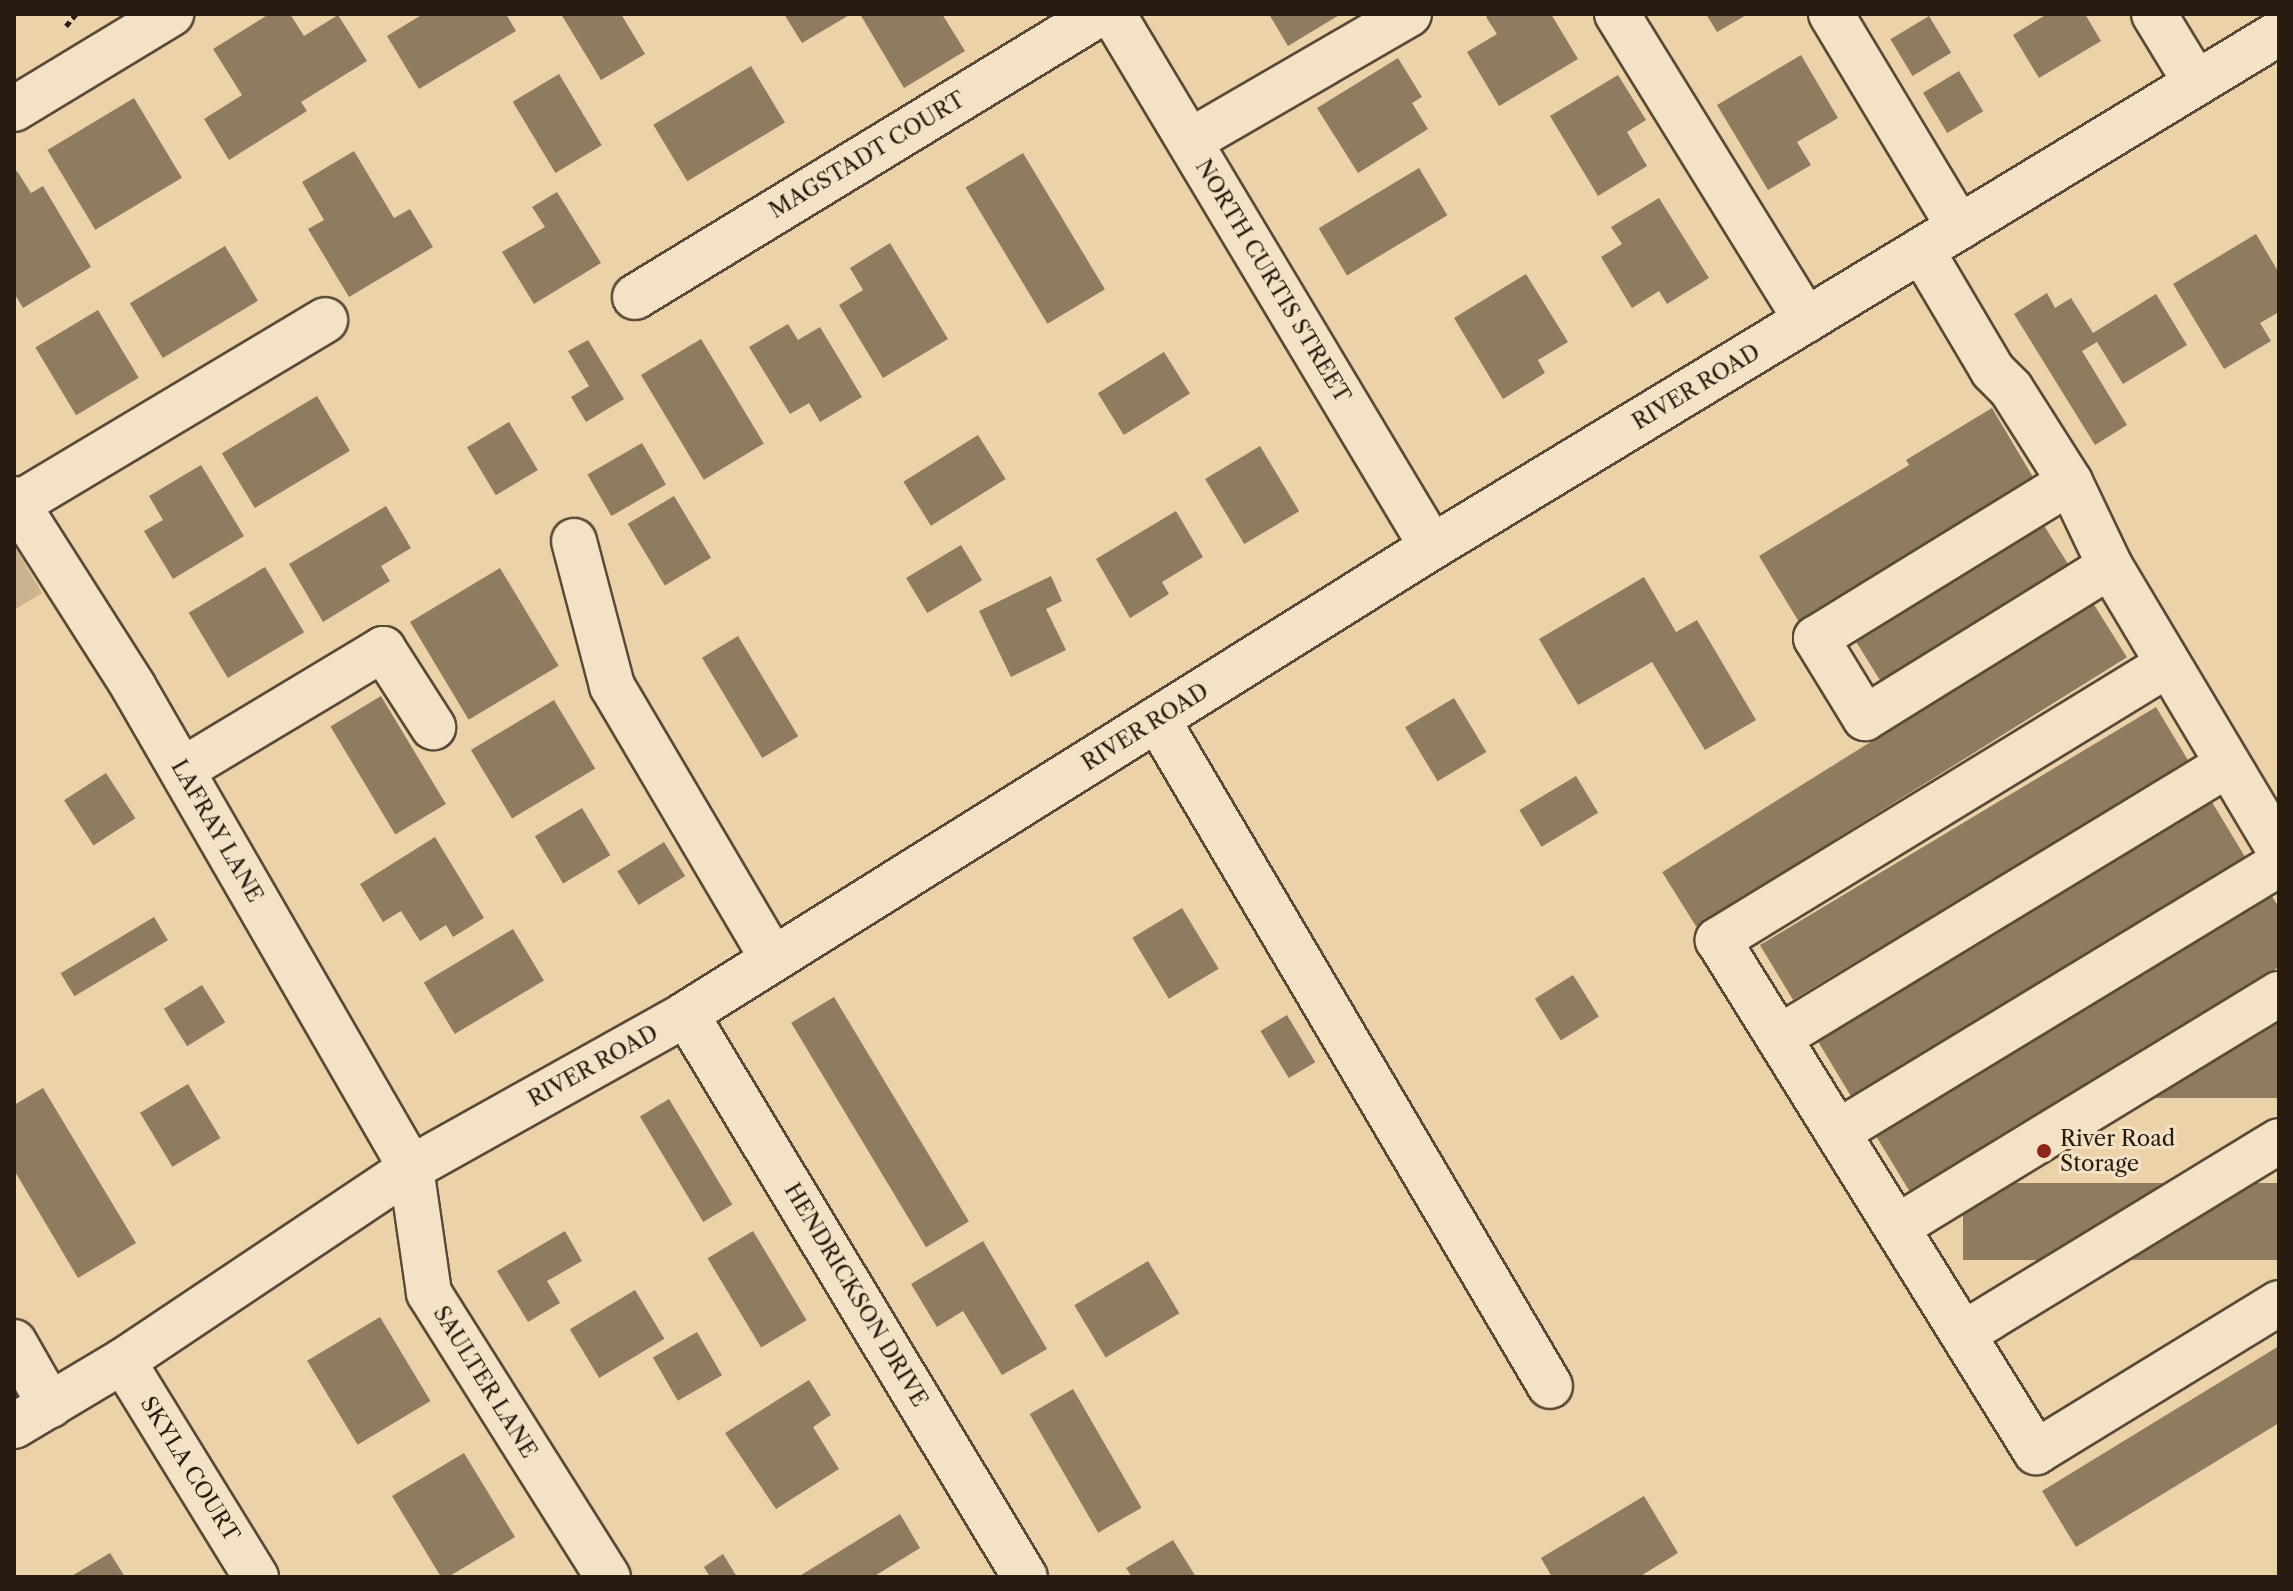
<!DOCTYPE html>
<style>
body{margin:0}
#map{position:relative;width:2293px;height:1591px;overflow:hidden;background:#ecd2a8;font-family:"Libre Caslon Text",serif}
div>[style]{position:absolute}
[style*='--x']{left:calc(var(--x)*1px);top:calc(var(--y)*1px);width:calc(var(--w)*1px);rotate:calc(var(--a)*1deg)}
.green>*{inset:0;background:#cbb38e}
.building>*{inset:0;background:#8e7b60;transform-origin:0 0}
.path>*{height:5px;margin-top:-2.5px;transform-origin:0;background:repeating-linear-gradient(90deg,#281c11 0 6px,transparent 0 10px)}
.roads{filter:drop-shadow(2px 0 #594a37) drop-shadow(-2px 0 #594a37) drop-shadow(0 2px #594a37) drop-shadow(0 -2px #594a37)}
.minor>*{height:44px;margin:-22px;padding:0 22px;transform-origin:22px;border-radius:22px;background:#f3e2c6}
.dots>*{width:22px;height:22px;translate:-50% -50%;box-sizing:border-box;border:4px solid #f3e2c6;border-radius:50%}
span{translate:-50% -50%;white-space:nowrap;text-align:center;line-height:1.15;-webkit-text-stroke:6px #f3e2c6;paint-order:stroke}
.street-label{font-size:22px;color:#281c11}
.poi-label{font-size:22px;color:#281c11}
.left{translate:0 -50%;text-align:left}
.frame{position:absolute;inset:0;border:16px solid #281c11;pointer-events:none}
</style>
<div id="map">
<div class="green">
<i style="clip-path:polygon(14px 545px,42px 593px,14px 610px)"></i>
</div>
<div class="building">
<i style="clip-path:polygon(269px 14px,290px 14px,304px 36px,338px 15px,367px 61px,301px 102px,307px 111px,229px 160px,204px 119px,242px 95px,213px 49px)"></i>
<i style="clip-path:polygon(423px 14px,506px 14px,516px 31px,419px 89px,387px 36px)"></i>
<i style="clip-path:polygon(561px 14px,621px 14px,645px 54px,601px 80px)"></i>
<i style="clip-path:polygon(784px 14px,851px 14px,802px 43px)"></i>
<i style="clip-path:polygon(860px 14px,942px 14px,965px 51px,904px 88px)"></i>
<i style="clip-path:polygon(1269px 14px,1341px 14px,1288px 46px)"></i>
<i style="clip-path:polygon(1491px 14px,1551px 14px,1578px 59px,1499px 106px,1467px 52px,1497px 34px,1486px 17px)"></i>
<i style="clip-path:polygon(1706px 14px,1748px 14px,1717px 32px)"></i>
<i style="clip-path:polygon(2047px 14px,2085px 14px,2101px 41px,2039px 78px,2013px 35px)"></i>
<i style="left:1929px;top:16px;width:43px;height:45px;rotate:59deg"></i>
<i style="clip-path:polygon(1801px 55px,1838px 118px,1797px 142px,1811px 165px,1768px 190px,1717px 105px)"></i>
<i style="clip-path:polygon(1398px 58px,1422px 97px,1412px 103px,1428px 129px,1358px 173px,1317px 108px)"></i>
<i style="left:751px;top:66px;width:66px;height:114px;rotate:59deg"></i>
<i style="left:1959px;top:71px;width:47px;height:42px;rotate:59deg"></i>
<i style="left:559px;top:74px;width:83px;height:54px;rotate:59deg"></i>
<i style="clip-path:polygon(1618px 75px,1646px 120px,1627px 132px,1647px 166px,1598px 196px,1550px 116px)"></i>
<i style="left:134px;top:98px;width:93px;height:101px;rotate:59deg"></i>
<i style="clip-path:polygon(354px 151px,394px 218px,410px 209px,433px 247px,349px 297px,308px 229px,324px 220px,302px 182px)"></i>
<i style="left:1023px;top:153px;width:159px;height:67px;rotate:59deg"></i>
<i style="left:1419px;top:168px;width:55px;height:117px;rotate:59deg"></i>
<i style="clip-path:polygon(17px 171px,31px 193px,43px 186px,91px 267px,23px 308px,14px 293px,14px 173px)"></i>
<i style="clip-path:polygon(557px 192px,601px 263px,534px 304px,502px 252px,545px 227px,532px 207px)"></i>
<i style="clip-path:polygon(1659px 198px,1709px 278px,1667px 304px,1659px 291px,1632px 308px,1601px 257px,1622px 244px,1611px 227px)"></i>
<i style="clip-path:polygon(2256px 234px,2279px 273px,2279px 312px,2260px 323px,2271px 341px,2224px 369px,2173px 284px)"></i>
<i style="clip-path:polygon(890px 243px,948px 339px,883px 378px,839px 305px,863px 290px,850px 268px)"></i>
<i style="left:225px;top:246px;width:64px;height:111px;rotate:59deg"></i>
<i style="clip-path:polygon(1526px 274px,1568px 342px,1538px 360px,1545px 373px,1503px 399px,1454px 318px)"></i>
<i style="clip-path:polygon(2047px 293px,2055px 308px,2071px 298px,2093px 333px,2156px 294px,2187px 345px,2123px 384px,2097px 342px,2082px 351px,2127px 425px,2095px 445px,2014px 314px)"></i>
<i style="left:98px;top:310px;width:79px;height:73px;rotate:59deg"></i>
<i style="clip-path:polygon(788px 324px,798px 340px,820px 327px,862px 397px,820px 422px,809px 403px,790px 414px,749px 347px)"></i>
<i style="left:701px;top:339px;width:122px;height:70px;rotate:59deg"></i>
<i style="clip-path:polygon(588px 340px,624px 399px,586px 422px,571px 397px,589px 386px,568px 351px)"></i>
<i style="left:1164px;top:352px;width:49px;height:78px;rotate:58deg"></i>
<i style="left:317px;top:396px;width:64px;height:111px;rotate:59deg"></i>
<i style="clip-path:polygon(1992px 408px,2036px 482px,1799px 622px,1759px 556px,1909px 465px,1906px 460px)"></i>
<i style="left:509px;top:422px;width:56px;height:49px;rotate:59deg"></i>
<i style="left:978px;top:435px;width:52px;height:88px;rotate:58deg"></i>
<i style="left:642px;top:443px;width:48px;height:63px;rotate:60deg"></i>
<i style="left:1260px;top:446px;width:76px;height:64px;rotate:59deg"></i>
<i style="clip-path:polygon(201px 465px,244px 536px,173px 579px,144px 531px,163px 520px,149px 496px)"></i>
<i style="left:674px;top:496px;width:72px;height:54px;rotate:59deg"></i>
<i style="clip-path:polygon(386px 506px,411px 548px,381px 566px,390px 581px,323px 622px,289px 564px)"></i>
<i style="clip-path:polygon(1176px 511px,1203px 557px,1162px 582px,1169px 594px,1130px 618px,1096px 559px)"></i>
<i style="left:2043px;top:524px;width:47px;height:221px;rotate:58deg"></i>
<i style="left:961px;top:545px;width:41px;height:64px;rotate:59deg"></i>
<i style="left:265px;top:567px;width:76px;height:89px;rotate:59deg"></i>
<i style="left:500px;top:568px;width:114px;height:105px;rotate:59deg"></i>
<i style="clip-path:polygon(1051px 576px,1062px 601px,1046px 609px,1066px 650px,1011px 677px,979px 611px)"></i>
<i style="clip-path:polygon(1644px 577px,1676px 632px,1697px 620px,1756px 720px,1705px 750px,1652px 662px,1578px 705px,1539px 639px)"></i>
<i style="left:2093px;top:603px;width:64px;height:508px;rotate:58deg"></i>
<i style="left:738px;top:636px;width:117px;height:42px;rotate:59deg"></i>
<i style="left:381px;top:696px;width:126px;height:59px;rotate:59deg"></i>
<i style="left:1454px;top:698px;width:63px;height:57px;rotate:59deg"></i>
<i style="left:554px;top:700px;width:80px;height:97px;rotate:59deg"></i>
<i style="left:2156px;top:707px;width:64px;height:462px;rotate:59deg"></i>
<i style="left:106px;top:773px;width:54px;height:50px;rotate:57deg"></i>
<i style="left:1576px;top:776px;width:43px;height:66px;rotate:59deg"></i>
<i style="left:2212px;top:802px;width:66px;height:461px;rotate:59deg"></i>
<i style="left:582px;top:808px;width:55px;height:55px;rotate:59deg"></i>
<i style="clip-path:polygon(435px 837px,484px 918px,453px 937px,446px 925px,420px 941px,401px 911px,383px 922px,360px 884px)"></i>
<i style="left:664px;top:842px;width:40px;height:55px;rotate:58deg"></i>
<i style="clip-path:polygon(2271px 895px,2279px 907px,2279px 967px,1910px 1192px,1876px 1136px)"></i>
<i style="left:1182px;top:908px;width:71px;height:58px;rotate:59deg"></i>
<i style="left:154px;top:917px;width:27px;height:109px;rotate:59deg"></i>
<i style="left:513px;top:929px;width:60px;height:104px;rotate:59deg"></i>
<i style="left:1573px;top:975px;width:49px;height:45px;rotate:58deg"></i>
<i style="left:202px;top:985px;width:44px;height:45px;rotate:58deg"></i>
<i style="left:834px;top:997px;width:262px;height:50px;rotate:59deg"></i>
<i style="left:1287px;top:1015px;width:55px;height:31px;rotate:59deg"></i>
<i style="left:2279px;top:1021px;width:77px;height:404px;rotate:90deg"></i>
<i style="left:188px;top:1084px;width:63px;height:56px;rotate:59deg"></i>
<i style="clip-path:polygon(43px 1088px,136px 1243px,78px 1278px,14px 1170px,14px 1105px)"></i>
<i style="left:669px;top:1099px;width:123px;height:34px;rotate:59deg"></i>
<i style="left:2279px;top:1183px;width:77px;height:316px;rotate:90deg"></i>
<i style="clip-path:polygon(565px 1231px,582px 1261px,547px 1281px,560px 1303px,528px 1322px,497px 1271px)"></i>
<i style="left:753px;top:1231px;width:104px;height:53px;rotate:59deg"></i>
<i style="clip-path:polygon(983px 1241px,1047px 1349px,1002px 1375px,963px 1311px,937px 1327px,911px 1284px)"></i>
<i style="left:1148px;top:1261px;width:61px;height:86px;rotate:59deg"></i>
<i style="left:635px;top:1290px;width:57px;height:76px;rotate:59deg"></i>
<i style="left:380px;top:1317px;width:98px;height:85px;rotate:59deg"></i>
<i style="left:697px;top:1332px;width:50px;height:51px;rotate:60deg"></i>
<i style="clip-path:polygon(2279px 1346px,2279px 1423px,2076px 1547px,2042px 1491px)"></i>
<i style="clip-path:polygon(809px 1380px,831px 1415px,813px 1427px,839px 1469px,776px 1509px,725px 1433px)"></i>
<i style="left:1073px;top:1389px;width:137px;height:50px;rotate:60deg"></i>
<i style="clip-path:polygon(464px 1453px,515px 1537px,448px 1577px,441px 1577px,392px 1496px)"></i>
<i style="clip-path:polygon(1644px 1496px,1678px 1553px,1639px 1577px,1552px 1577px,1541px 1558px)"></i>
<i style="clip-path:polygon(900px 1514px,920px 1548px,873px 1577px,798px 1577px)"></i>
<i style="clip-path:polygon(1173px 1540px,1196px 1577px,1132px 1577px,1126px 1568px)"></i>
<i style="clip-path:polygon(110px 1553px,125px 1577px,70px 1577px)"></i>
<i style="clip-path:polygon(723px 1554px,737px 1577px,710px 1577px,704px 1567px)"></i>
</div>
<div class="path">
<i style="--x:66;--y:26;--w:16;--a:-50"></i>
</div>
<div class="roads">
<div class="minor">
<i style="--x:1113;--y:14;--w:621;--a:59.1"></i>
<i style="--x:1617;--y:14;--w:360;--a:58.3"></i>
<i style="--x:1831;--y:14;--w:249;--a:59"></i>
<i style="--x:2154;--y:14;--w:81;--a:58.7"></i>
<i style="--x:14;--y:109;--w:184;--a:-31.2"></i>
<i style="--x:1190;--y:141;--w:253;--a:-30.1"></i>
<i style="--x:1922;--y:251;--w:139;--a:59.4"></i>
<i style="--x:1993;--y:371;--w:25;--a:45"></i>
<i style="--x:2011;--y:389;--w:110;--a:57.6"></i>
<i style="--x:2070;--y:482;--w:93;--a:64.5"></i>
<i style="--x:2110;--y:566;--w:330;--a:59.2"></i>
<i style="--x:635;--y:297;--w:543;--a:-31.38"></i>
<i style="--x:2070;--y:482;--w:298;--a:148.4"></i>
<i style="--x:1816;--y:638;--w:94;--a:58.5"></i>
<i style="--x:1865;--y:718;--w:288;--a:-31.8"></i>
<i style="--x:14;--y:499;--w:222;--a:57.5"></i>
<i style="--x:133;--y:686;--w:556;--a:60.03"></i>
<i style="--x:411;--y:1168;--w:126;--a:81.8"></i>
<i style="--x:429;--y:1293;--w:336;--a:57.8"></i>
<i style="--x:18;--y:504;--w:358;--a:-30.9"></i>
<i style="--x:574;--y:541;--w:150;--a:75.3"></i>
<i style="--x:612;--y:686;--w:317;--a:59.5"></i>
<i style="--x:2167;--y:665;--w:527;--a:148.51"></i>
<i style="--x:1718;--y:940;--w:603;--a:58.16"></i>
<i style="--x:2036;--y:1452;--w:285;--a:-31.5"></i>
<i style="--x:1157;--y:719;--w:774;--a:59.49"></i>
<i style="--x:182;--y:770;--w:235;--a:-31"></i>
<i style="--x:383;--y:649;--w:93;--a:57.3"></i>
<i style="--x:686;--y:1014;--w:657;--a:58.95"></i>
<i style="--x:1780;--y:1037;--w:523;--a:-31.32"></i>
<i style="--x:1838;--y:1132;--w:516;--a:-31.29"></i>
<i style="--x:1897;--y:1227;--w:447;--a:-31.4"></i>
<i style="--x:1963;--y:1334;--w:370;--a:-31.4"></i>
<i style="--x:14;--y:1342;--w:73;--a:60.3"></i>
<i style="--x:123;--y:1361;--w:254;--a:58.4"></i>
<i style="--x:14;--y:1426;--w:127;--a:-30.8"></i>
<i style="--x:123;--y:1361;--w:347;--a:-33.8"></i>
<i style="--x:411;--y:1168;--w:315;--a:-29.2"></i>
<i style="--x:686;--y:1014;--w:880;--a:-32.05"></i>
<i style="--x:1432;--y:547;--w:991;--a:-31.25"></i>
</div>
</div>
<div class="dots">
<i style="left:2044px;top:1151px;background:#8f2418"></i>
</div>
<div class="street-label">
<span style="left:867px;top:155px;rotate:-31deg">MAGSTADT COURT</span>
<span style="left:1273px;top:281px;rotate:59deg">NORTH CURTIS STREET</span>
<span style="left:1696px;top:387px;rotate:-31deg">RIVER ROAD</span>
<span style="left:1145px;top:727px;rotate:-32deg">RIVER ROAD</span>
<span style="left:217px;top:831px;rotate:60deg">LAFRAY LANE</span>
<span style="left:593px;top:1066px;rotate:-29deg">RIVER ROAD</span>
<span style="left:856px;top:1295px;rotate:59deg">HENDRICKSON DRIVE</span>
<span style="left:485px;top:1382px;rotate:58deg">SAULTER LANE</span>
<span style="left:190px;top:1469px;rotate:58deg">SKYLA COURT</span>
</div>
<div class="poi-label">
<span class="left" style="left:2060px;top:1151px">River Road<br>Storage</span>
</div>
<div class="frame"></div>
</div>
